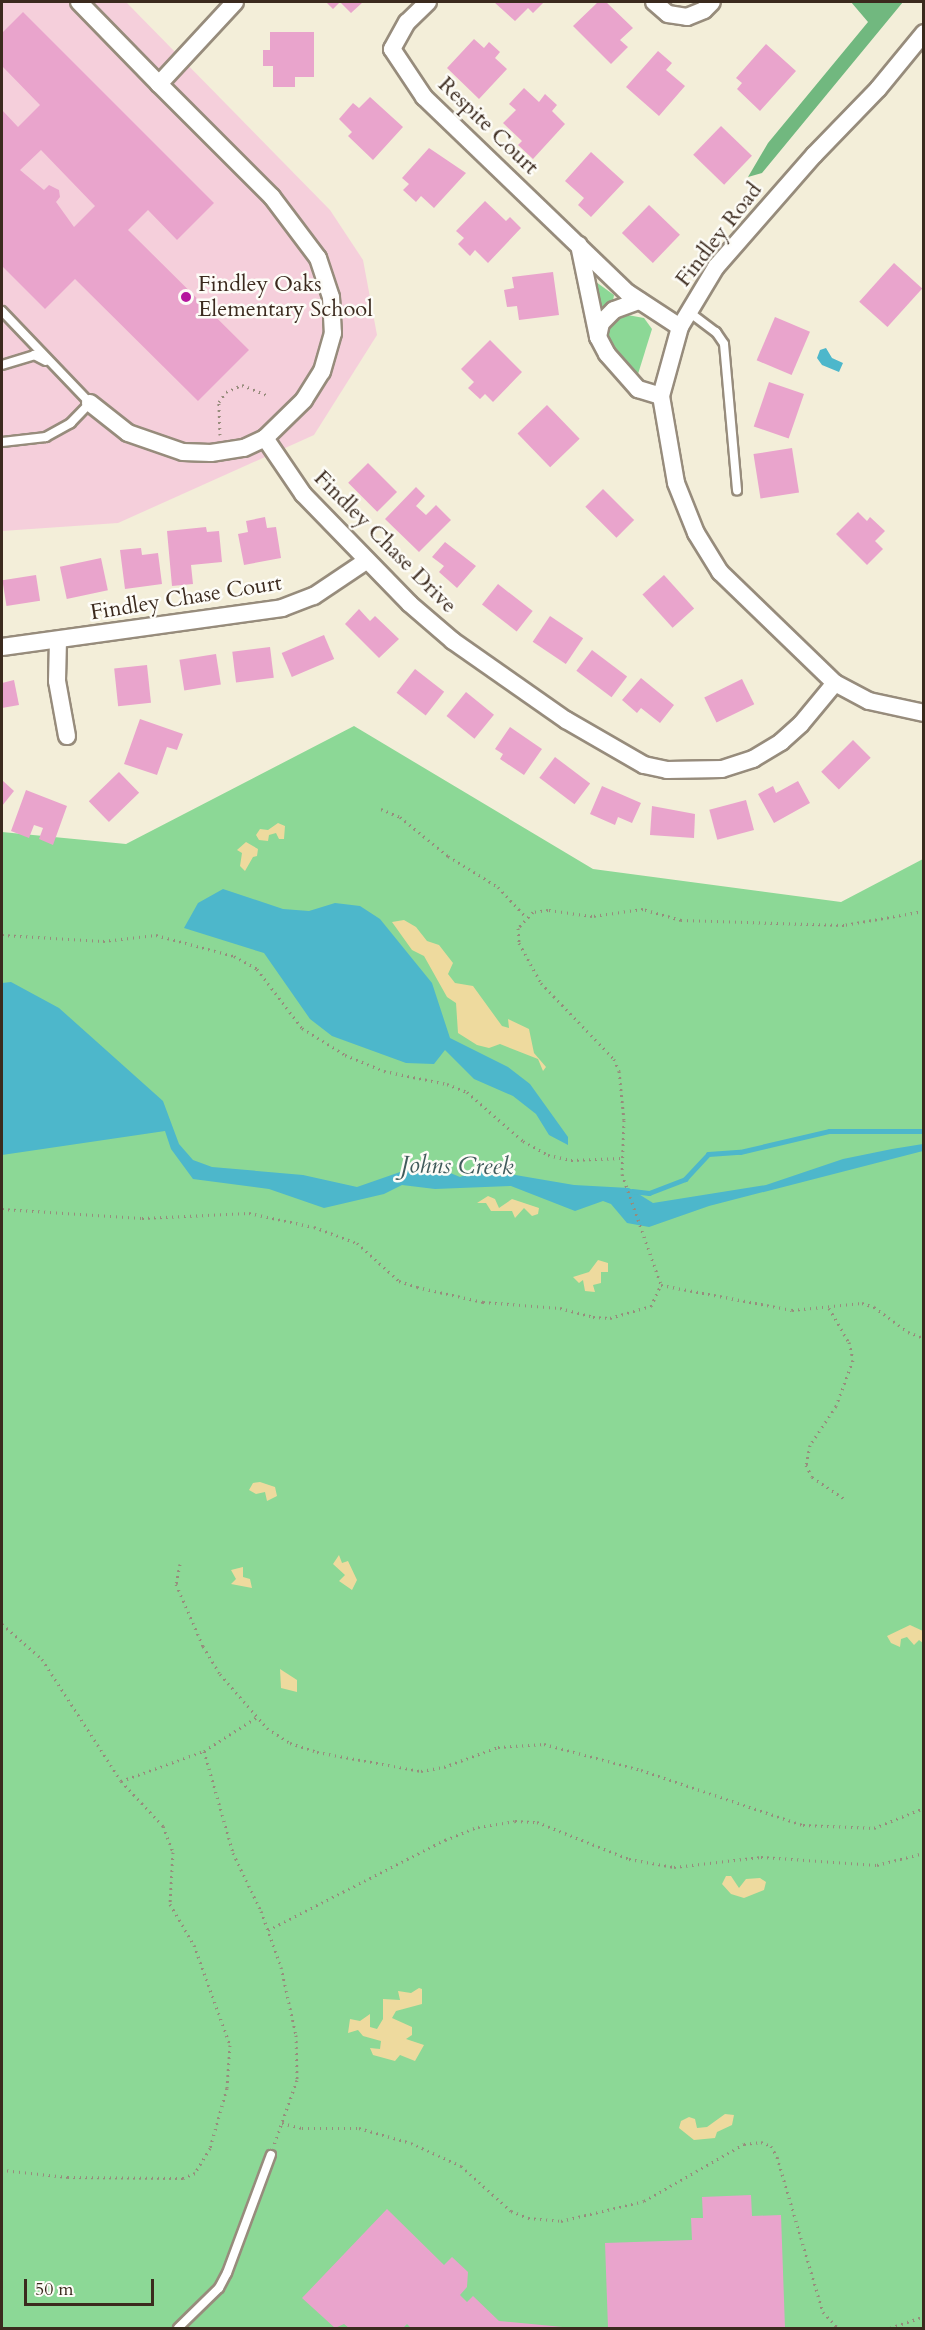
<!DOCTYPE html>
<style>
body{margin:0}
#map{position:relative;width:925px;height:2330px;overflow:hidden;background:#f3eed9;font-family:Cardo,serif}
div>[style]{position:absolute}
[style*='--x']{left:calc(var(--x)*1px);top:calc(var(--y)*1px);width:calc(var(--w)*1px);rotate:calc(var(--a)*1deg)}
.built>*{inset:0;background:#f5cfdb}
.green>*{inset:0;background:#8cd896}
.forest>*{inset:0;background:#71b87f}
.sand>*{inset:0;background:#eeda9e}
.water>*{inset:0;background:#4db7cb}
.stream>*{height:5px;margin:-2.5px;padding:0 2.5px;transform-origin:2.5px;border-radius:2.5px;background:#4db7cb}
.building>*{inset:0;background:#e9a4cc;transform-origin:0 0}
.path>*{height:3px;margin-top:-1.5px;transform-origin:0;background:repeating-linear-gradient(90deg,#978c7c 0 1.5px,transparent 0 6px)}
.roads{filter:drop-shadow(2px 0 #978c7c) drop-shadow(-2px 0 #978c7c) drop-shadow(0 2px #978c7c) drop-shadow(0 -2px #978c7c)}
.service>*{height:8px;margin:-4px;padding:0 4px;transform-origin:4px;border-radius:4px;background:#fff}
.minor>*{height:16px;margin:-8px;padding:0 8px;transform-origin:8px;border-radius:8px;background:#fff}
.dots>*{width:16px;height:16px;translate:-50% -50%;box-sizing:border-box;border:3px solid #fdfcf7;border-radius:50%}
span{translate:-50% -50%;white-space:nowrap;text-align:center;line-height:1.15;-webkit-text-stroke:5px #fdfcf7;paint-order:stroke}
.street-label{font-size:22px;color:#3b2a1e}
.poi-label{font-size:22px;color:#3b2a1e}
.left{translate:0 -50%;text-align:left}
.water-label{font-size:24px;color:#415b5b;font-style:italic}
.frame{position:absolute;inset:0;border:3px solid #3b2a1e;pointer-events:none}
.scale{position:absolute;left:24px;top:2279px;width:130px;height:27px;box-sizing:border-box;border:3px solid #3b2a1e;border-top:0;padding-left:8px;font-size:18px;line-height:21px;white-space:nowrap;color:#3b2a1e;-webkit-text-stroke:4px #fdfcf7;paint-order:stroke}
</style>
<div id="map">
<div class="built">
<i style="clip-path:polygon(2px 2px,126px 2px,330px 210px,363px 260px,377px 335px,314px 435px,118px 523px,2px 531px)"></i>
</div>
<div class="green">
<i style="clip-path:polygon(596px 282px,614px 295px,613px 301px,596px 311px,589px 288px)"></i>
<i style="clip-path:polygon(622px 314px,644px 318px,652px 329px,638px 374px,628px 373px,604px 337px,610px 322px)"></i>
<i style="clip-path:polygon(354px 726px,593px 869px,841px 902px,923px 859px,923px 2328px,2px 2328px,2px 832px,126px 844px)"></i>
</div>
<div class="forest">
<i style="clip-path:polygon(851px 2px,903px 2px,762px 173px,748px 177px,768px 143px,868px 22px)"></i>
</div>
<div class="sand">
<i style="clip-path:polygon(278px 823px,285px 826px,284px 839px,279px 839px,276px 833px,269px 835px,268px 841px,259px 840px,256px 835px,260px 829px,268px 830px)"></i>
<i style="clip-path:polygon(246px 842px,258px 849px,257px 856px,253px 857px,245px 871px,240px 866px,242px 853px,237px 850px)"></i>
<i style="clip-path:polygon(404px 920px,416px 927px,427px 941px,439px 945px,453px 963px,448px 974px,455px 983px,473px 986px,502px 1026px,509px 1028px,508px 1019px,529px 1029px,534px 1053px,546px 1067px,543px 1071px,538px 1059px,500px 1044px,489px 1048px,477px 1045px,458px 1033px,456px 1003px,447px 997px,424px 956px,412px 950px,392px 922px)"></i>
<i style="clip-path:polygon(488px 1196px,495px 1199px,499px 1208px,512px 1199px,539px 1208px,538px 1214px,532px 1216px,524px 1208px,515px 1218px,512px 1211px,491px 1211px,486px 1203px,477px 1203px)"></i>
<i style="clip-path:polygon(598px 1260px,608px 1263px,608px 1272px,601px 1272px,601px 1283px,593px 1285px,595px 1292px,585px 1291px,583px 1280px,579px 1283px,573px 1277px,589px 1272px)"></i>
<i style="clip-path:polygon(260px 1482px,275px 1487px,277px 1496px,267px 1501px,265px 1492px,256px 1494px,249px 1490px,253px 1483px)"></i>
<i style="clip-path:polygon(339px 1555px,342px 1563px,348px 1561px,357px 1580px,352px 1590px,339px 1581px,345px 1575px,333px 1564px)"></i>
<i style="clip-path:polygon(243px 1567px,243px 1577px,250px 1579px,252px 1588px,231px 1584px,236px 1579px,231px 1570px)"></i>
<i style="clip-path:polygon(910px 1625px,923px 1631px,923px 1643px,919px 1640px,914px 1645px,907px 1637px,901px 1639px,900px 1647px,891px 1643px,887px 1636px)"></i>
<i style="clip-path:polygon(280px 1669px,297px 1680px,297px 1692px,281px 1688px)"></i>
<i style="clip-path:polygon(726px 1876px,731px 1876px,739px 1888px,746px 1879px,760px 1878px,766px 1882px,764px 1890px,744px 1898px,731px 1894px,722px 1884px)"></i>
<i style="clip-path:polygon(419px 1988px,422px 1989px,422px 2004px,396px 2011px,392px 2018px,412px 2027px,412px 2035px,406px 2039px,424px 2045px,415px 2061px,400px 2055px,395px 2061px,373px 2055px,370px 2048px,380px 2049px,381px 2041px,363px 2036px,358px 2030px,348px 2033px,350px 2019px,360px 2021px,370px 2014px,370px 2027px,377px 2029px,383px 2019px,383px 1999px,400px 2000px,398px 1991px,411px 1993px)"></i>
<i style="clip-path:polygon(725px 2114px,734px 2115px,732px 2125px,717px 2132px,715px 2138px,694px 2140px,679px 2128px,681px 2121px,689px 2117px,695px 2119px,697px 2128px,707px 2127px)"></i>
</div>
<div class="water">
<i style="clip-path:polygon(826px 348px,832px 358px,843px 363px,839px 372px,822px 365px,817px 358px,820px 350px)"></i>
<i style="clip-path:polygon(223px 889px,283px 909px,309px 911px,335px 903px,360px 906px,380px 919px,432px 983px,450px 1038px,508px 1067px,530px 1084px,568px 1137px,568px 1145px,549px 1135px,536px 1114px,513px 1096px,474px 1079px,445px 1050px,434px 1064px,406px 1063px,332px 1036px,310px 1019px,264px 953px,184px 928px,198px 903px)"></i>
<i style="clip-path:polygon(11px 982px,59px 1008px,163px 1101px,179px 1144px,193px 1160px,212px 1167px,303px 1175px,357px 1187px,426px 1163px,460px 1177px,480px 1169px,574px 1185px,629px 1188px,653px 1203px,766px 1185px,843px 1159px,892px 1149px,923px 1144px,923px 1151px,709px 1206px,649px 1227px,627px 1223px,611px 1204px,603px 1201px,575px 1211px,511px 1186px,435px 1189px,402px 1185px,384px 1194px,324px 1208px,269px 1189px,193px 1179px,171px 1149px,165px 1131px,2px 1155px,2px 983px)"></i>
</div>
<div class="stream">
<i style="--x:632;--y:1191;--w:17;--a:7"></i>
<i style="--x:649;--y:1193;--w:39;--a:-21"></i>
<i style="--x:685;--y:1179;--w:34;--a:-47"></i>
<i style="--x:708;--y:1154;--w:32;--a:-4"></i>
<i style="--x:740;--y:1152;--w:91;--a:-13.3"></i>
<i style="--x:829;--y:1131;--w:95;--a:0"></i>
</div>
<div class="building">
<i style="clip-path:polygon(326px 2px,363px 2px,351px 13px,340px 2px,333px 9px)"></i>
<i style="clip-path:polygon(494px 2px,544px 2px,533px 13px,528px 8px,515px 21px)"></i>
<i style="clip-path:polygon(598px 2px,606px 2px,633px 28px,620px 40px,628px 47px,611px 64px,573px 26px)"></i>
<i style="clip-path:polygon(evenodd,23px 12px,214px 203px,177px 240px,148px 210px,128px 230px,249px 350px,198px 401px,75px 279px,45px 309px,2px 266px,2px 110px,18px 127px,40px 105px,2px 66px,2px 33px,23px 12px,41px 150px,95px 206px,74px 227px,56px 202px,60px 197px,59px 190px,49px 185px,44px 190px,20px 170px,41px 150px)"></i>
<i style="clip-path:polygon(270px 32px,314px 32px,314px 77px,295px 77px,295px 87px,273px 87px,273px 66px,263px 66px,263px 50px,270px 50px)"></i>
<i style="clip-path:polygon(474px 39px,484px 48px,489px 42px,500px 52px,495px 58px,507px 69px,479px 99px,447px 68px)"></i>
<i style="clip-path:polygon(766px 44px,796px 71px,760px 111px,737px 89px,742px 83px,736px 78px)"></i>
<i style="clip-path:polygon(658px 51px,672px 63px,666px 70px,685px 86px,659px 116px,626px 87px)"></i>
<i style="clip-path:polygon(524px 88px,539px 102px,545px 94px,557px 105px,552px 111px,565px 124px,533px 159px,518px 145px,522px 141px,503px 123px,516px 110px,509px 104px)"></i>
<i style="clip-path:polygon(370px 97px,403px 127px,373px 160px,348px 136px,352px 132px,339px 119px,353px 103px,359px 108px)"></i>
<i style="left:721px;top:126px;width:43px;height:40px;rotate:44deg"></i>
<i style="clip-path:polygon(429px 148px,466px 173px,434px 208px,421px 196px,416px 202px,403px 190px,409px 184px,402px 178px)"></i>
<i style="clip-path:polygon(591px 152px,624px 182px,591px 217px,578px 205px,584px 198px,565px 181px)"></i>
<i style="clip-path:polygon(485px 201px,506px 221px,510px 217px,521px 228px,488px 263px,475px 250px,470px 256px,458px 244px,464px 238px,456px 231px)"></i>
<i style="left:649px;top:205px;width:43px;height:39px;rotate:44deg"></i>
<i style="left:894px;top:263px;width:38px;height:52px;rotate:42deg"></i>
<i style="clip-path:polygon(553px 272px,559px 315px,519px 320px,517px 306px,507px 307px,504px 290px,514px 288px,512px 277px)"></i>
<i style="left:775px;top:317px;width:38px;height:47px;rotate:23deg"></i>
<i style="clip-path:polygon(490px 340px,522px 372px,493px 402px,485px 394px,480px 399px,468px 388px,474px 382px,461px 369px)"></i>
<i style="left:769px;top:382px;width:37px;height:47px;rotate:19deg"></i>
<i style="left:547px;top:405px;width:47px;height:41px;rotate:46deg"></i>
<i style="left:792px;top:448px;width:45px;height:39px;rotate:81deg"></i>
<i style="left:368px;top:463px;width:41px;height:28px;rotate:45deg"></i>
<i style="clip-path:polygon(416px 487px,425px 496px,416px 506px,426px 515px,436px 505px,451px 520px,419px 552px,385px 519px)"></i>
<i style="left:603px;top:489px;width:44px;height:25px;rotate:45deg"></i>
<i style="clip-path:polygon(858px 512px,867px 521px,870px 517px,885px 531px,875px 541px,883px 549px,867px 565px,836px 534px)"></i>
<i style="clip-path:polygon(265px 517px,267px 528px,276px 527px,281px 558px,244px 565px,238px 534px,248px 532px,246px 521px)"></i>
<i style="clip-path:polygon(206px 527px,207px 532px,219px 531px,222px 562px,191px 565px,193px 584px,172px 586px,167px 531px)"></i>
<i style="clip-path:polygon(445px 542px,476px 566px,457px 588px,439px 572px,444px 566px,432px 557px)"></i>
<i style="clip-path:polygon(141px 548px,142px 555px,158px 553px,162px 584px,125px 589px,120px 550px)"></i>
<i style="left:101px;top:558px;width:33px;height:42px;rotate:78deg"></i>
<i style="left:36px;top:575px;width:26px;height:34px;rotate:81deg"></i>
<i style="left:664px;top:575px;width:45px;height:29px;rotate:48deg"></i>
<i style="left:498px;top:584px;width:44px;height:26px;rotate:38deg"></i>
<i style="clip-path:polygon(359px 609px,370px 621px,375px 616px,399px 639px,379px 658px,345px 624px)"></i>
<i style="left:550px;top:616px;width:40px;height:31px;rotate:34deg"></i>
<i style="left:324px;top:635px;width:26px;height:46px;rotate:67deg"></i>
<i style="left:270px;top:647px;width:31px;height:38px;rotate:83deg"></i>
<i style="left:592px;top:650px;width:44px;height:26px;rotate:37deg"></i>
<i style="left:216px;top:654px;width:31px;height:37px;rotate:81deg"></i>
<i style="left:147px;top:665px;width:38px;height:33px;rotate:84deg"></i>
<i style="left:415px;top:669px;width:37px;height:30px;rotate:38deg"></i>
<i style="clip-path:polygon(641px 678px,674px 705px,660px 723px,641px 708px,637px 713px,622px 700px)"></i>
<i style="left:742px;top:679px;width:28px;height:42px;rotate:64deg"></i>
<i style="clip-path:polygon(14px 680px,19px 705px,2px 708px,2px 683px)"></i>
<i style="left:466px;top:692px;width:36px;height:31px;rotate:39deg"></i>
<i style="clip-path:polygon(140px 719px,183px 734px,177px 750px,167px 747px,157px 775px,124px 764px)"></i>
<i style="clip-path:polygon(510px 727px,542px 749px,524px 775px,500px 759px,503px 754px,495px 749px)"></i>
<i style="left:853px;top:740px;width:25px;height:45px;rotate:45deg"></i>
<i style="left:555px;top:757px;width:44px;height:26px;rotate:37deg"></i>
<i style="left:119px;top:772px;width:29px;height:42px;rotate:46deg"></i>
<i style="clip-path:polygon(2px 780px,14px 791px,2px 806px)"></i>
<i style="clip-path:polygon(798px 781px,810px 803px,774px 823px,758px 794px,773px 786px,776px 793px)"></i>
<i style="clip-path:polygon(602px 786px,641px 803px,632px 823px,618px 817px,615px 825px,590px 814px)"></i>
<i style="clip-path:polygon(26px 790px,67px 806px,53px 845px,39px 839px,43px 828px,34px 825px,29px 838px,11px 831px)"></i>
<i style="left:746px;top:800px;width:31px;height:38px;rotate:75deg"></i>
<i style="clip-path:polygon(652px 806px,695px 814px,694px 838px,650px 835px)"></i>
<i style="clip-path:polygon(751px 2195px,752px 2216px,781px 2215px,785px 2328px,608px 2328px,605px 2243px,692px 2240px,691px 2218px,703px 2218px,702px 2197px)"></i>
<i style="clip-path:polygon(387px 2209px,444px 2265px,452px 2257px,468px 2272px,467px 2287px,460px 2295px,467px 2302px,473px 2296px,499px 2321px,573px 2328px,411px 2328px,407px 2324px,403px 2328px,349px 2328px,344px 2324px,335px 2328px,302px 2298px)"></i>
</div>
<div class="path">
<i style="--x:220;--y:435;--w:33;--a:-92"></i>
<i style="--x:219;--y:402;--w:12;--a:-55"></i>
<i style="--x:226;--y:392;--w:17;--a:-24"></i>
<i style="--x:242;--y:385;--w:27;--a:22"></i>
<i style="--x:381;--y:809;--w:21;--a:23"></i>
<i style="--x:400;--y:817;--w:62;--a:39.1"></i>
<i style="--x:448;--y:856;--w:59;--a:31.8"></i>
<i style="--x:498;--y:887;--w:41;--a:47"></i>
<i style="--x:924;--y:911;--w:81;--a:170.1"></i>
<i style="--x:844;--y:925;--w:163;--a:-178.2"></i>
<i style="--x:681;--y:920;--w:40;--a:-164"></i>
<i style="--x:643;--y:909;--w:51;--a:172.2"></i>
<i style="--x:592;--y:916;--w:44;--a:-172.2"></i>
<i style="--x:548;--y:910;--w:15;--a:172"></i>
<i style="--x:533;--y:912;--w:22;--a:133"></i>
<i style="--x:518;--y:928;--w:15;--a:86"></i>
<i style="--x:519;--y:943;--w:46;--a:61.2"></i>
<i style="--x:541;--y:983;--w:105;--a:46.2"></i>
<i style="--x:614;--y:1059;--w:13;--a:67"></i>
<i style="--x:619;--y:1071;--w:49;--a:84.2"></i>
<i style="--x:624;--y:1120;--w:54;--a:92.1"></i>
<i style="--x:622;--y:1174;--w:118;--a:70.6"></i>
<i style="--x:661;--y:1285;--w:133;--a:10.8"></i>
<i style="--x:792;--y:1310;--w:70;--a:-5.7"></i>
<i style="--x:862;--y:1303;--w:13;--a:18"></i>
<i style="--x:874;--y:1307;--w:42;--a:36.3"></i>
<i style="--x:908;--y:1332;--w:17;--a:21"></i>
<i style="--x:2;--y:935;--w:101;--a:3.4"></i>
<i style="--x:103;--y:941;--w:53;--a:-6.5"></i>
<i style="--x:156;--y:935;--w:81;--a:15.1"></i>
<i style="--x:234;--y:956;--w:26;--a:29"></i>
<i style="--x:257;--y:969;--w:74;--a:52.7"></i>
<i style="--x:302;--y:1028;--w:51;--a:32.1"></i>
<i style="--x:345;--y:1055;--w:42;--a:22.3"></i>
<i style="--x:384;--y:1071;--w:64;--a:11.7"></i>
<i style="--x:447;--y:1084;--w:22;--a:22"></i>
<i style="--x:467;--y:1092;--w:74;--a:41.2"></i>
<i style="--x:523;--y:1141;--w:29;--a:29"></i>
<i style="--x:548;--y:1155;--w:24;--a:12"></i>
<i style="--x:571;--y:1160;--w:49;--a:-2.3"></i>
<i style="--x:2;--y:1209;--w:140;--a:3.7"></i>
<i style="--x:142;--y:1218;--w:107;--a:-2.7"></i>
<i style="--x:249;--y:1213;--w:66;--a:12.2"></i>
<i style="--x:314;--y:1227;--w:46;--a:20.4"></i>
<i style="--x:357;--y:1243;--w:57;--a:42.1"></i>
<i style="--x:399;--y:1281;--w:19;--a:18"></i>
<i style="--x:417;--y:1287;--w:68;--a:12.8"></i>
<i style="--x:483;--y:1302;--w:77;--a:4.5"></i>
<i style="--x:560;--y:1308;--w:34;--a:15"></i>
<i style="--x:593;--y:1317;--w:17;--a:3"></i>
<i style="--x:610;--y:1318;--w:43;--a:-16.3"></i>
<i style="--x:651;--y:1306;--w:23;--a:-65"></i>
<i style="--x:829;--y:1308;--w:39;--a:60"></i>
<i style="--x:849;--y:1342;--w:18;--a:77"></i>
<i style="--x:853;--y:1360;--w:49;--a:110.3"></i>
<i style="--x:836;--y:1406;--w:47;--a:123.7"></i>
<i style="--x:810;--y:1445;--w:20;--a:101"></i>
<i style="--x:806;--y:1465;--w:13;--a:63"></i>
<i style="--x:812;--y:1477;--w:40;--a:34"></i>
<i style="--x:180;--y:1564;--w:20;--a:101"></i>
<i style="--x:176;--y:1584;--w:68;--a:66.5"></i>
<i style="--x:203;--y:1646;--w:33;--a:59"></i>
<i style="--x:220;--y:1674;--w:72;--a:49"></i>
<i style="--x:267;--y:1728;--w:27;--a:33"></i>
<i style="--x:290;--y:1743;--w:28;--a:18"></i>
<i style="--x:317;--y:1752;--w:106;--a:10.4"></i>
<i style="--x:421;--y:1771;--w:23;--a:-10"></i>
<i style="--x:444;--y:1767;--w:58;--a:-20.3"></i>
<i style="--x:498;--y:1747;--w:46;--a:-3.7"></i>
<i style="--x:544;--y:1744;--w:100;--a:15"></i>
<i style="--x:641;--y:1770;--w:171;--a:18.8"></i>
<i style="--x:803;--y:1825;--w:71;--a:2.4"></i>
<i style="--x:874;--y:1828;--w:54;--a:-21.8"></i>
<i style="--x:2;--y:1624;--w:53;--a:41.2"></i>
<i style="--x:42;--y:1659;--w:145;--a:57.1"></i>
<i style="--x:121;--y:1781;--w:62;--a:47"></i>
<i style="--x:163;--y:1826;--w:28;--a:69"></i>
<i style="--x:173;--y:1852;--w:52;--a:93.3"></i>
<i style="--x:170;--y:1904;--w:48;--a:59.7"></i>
<i style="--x:194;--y:1945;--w:106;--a:70.2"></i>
<i style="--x:230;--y:2045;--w:43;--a:94"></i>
<i style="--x:227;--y:2088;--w:62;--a:105.8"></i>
<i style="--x:210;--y:2148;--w:29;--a:121"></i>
<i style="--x:195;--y:2173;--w:13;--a:157"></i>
<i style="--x:183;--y:2178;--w:115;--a:-179.5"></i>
<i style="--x:68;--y:2177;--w:66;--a:-173.9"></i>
<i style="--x:204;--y:1751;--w:106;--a:74.1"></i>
<i style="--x:233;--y:1853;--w:64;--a:64.2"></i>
<i style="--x:261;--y:1911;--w:59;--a:70.3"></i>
<i style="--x:281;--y:1967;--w:70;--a:77.6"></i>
<i style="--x:296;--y:2035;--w:45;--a:88.7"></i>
<i style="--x:297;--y:2080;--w:69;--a:109.5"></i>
<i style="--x:121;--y:1781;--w:88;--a:-19.9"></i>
<i style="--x:204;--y:1751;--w:63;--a:-32.7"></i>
<i style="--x:268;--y:1930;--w:199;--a:-27"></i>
<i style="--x:445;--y:1840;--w:35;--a:-22"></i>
<i style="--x:478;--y:1827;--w:37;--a:-9"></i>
<i style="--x:515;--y:1821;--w:22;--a:3"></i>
<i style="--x:537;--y:1822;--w:99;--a:21.9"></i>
<i style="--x:629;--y:1859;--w:46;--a:10.1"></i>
<i style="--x:674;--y:1867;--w:88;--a:-6.6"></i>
<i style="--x:761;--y:1857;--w:116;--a:3.9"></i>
<i style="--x:877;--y:1865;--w:49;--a:-14.3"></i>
<i style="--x:282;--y:2123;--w:21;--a:14"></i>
<i style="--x:302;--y:2128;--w:57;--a:0"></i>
<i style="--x:359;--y:2128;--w:54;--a:16.1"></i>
<i style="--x:411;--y:2143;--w:55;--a:24.7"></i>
<i style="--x:461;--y:2166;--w:67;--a:42"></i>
<i style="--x:511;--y:2211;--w:18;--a:22"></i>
<i style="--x:528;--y:2218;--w:33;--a:5"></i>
<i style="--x:561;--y:2221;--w:85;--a:-13.5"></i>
<i style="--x:644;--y:2201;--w:115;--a:-29.7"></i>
<i style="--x:744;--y:2144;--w:17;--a:-7"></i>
<i style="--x:761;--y:2142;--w:11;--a:22"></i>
<i style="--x:771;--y:2146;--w:13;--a:61"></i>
<i style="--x:777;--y:2157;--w:162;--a:73.5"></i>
<i style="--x:823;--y:2312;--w:22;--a:47"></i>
<i style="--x:890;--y:2328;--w:36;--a:-19"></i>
</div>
<div class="roads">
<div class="service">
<i style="--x:2;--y:311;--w:127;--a:46.3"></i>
<i style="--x:90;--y:403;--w:28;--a:134"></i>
<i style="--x:71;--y:423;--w:29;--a:151"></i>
<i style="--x:46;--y:437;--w:44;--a:173.5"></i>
<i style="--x:689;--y:312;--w:34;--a:37"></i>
<i style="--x:716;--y:332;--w:14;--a:56"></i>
<i style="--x:724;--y:344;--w:147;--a:84.9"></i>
<i style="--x:2;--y:365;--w:34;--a:-17"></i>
<i style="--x:34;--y:355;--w:13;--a:27"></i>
<i style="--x:178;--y:2328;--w:57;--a:-44.3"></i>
<i style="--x:219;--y:2288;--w:17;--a:-62"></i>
<i style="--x:227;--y:2273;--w:126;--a:-69.6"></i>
</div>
<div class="minor">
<i style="--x:79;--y:2;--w:115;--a:45.7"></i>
<i style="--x:235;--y:2;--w:112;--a:132.8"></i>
<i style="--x:159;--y:84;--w:160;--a:45"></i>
<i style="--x:272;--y:197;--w:76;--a:53"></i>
<i style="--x:318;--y:258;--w:41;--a:71.6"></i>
<i style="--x:331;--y:297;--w:36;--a:87"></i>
<i style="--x:333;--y:333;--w:40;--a:106"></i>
<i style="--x:322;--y:371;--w:34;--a:122"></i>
<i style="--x:304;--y:400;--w:54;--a:135.7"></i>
<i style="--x:265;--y:438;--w:68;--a:55.8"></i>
<i style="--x:303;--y:494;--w:153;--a:45.8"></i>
<i style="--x:410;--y:604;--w:57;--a:40.7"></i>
<i style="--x:453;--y:641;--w:138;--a:35"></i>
<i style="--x:566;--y:720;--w:90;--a:30"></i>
<i style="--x:644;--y:765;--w:24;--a:12"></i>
<i style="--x:667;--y:770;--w:55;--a:-1"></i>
<i style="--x:722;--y:769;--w:33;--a:-18"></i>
<i style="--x:753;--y:759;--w:33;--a:-31"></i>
<i style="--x:781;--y:742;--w:27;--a:-42"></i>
<i style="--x:801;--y:724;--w:53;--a:-50.3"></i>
<i style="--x:428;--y:2;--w:29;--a:136"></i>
<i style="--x:407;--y:22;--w:31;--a:119"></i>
<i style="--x:392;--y:49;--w:58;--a:56.3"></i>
<i style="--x:424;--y:97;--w:283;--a:43.9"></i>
<i style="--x:628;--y:293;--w:62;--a:33.2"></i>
<i style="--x:654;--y:2;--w:18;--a:41"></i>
<i style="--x:668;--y:14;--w:19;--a:9"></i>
<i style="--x:687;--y:17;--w:18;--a:-22"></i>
<i style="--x:704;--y:10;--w:11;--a:-45"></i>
<i style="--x:924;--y:33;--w:72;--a:129.4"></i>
<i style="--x:878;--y:89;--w:92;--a:134.1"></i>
<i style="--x:814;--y:155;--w:149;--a:131.2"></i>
<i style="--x:716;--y:267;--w:70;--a:121"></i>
<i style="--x:680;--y:327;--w:72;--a:105.4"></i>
<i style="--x:661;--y:396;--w:88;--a:80.2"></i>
<i style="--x:676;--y:483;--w:54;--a:68.2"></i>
<i style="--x:696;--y:533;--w:46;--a:58.4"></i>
<i style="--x:720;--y:572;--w:160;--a:44"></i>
<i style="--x:835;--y:683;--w:38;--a:28"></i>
<i style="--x:869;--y:701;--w:56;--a:12.3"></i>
<i style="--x:579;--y:245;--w:94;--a:78.3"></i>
<i style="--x:598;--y:337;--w:19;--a:62"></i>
<i style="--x:607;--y:354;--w:47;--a:48.5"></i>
<i style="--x:638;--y:389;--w:24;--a:17"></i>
<i style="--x:598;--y:337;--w:14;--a:-78"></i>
<i style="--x:601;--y:323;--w:18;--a:-45"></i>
<i style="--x:614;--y:310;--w:27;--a:-20"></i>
<i style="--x:90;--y:403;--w:48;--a:38.3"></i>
<i style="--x:128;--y:433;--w:58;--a:19.1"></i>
<i style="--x:183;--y:452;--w:28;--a:2"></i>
<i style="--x:211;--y:453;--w:33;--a:-9"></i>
<i style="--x:244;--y:448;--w:23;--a:-25"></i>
<i style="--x:58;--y:640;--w:41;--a:91.4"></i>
<i style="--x:57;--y:681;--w:56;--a:79.7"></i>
<i style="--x:2;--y:647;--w:283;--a:-7.9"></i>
<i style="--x:282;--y:608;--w:34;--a:-21"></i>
<i style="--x:314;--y:596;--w:63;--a:-33.9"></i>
</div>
</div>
<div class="dots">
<i style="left:186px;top:297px;background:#b5179e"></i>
</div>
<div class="street-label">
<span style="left:488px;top:126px;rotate:44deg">Respite Court</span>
<span style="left:719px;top:235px;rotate:-52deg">Findley Road</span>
<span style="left:385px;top:542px;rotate:45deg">Findley Chase Drive</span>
<span style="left:186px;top:598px;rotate:-9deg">Findley Chase Court</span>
</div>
<div class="poi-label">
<span class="left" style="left:198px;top:297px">Findley Oaks<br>Elementary School</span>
</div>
<div class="water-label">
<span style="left:457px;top:1166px;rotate:1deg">Johns Creek</span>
</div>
<div class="frame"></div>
<div class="scale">50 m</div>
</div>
